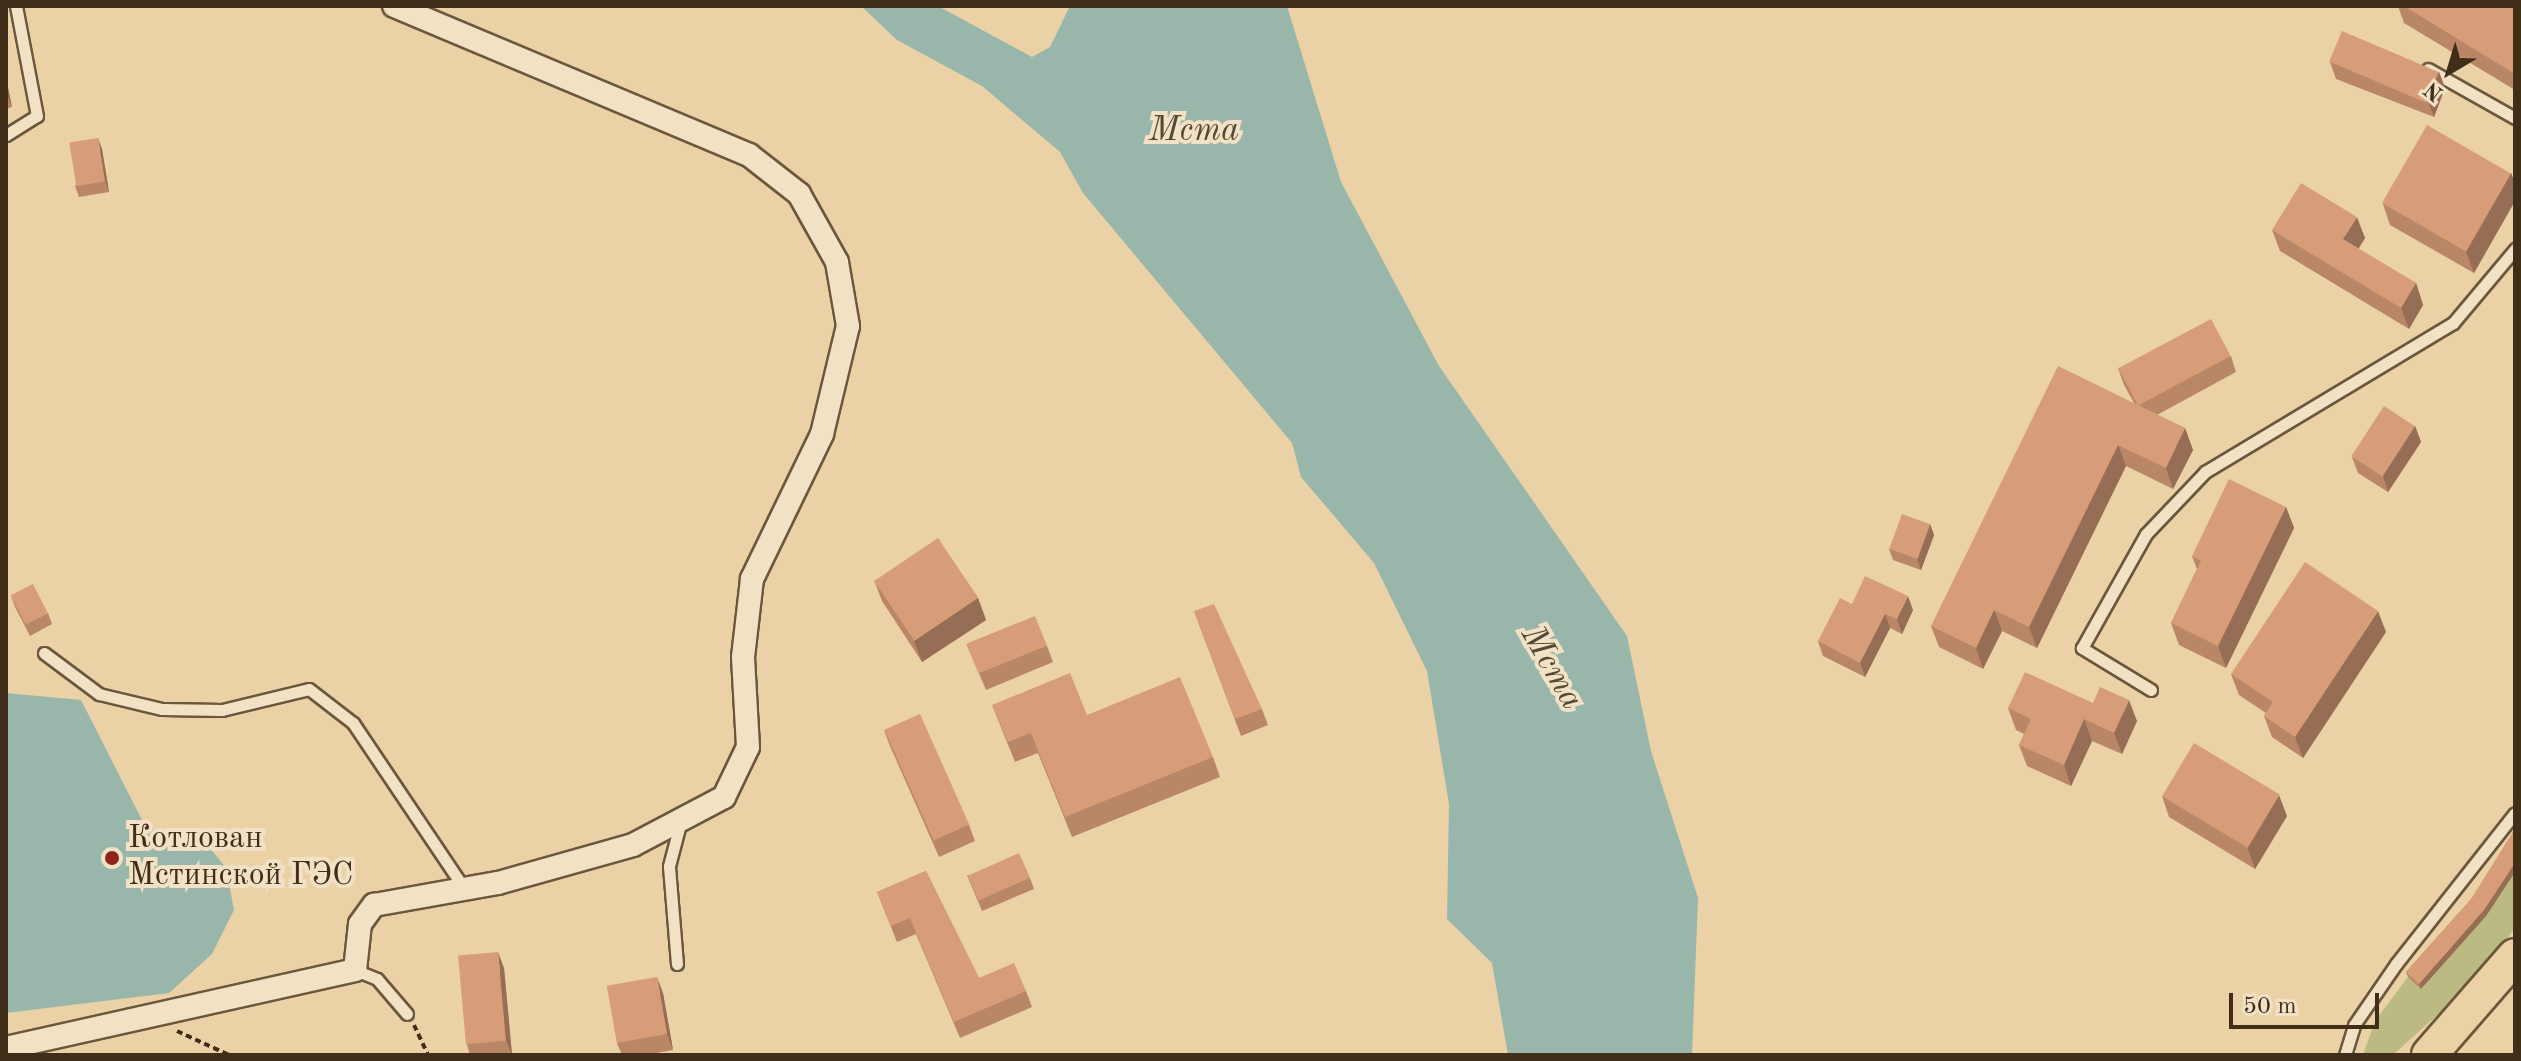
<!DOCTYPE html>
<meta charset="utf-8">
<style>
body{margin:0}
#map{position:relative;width:2521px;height:1061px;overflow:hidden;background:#ebd1a6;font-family:"Old Standard TT",serif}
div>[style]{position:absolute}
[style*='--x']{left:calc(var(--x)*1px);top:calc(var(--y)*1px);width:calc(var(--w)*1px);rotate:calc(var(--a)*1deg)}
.green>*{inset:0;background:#bcba83}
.water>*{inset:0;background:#98b7aa}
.path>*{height:4px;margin-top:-2px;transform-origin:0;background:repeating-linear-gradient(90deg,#402e19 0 6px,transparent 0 10px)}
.roads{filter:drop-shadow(2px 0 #6b573c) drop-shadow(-2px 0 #6b573c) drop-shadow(0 2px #6b573c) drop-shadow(0 -2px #6b573c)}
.service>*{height:11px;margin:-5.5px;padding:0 5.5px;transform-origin:5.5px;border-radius:5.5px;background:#f2e1c5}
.minor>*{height:22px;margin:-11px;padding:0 11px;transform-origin:11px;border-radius:11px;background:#f2e1c5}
.primary>*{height:34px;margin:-17px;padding:0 17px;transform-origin:17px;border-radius:17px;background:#ebd1a6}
.wall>*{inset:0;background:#b98768}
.shaded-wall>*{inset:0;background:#966e55}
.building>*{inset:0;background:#d79d79;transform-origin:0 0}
.dots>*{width:22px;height:22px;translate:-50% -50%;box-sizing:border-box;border:4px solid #f2e1c5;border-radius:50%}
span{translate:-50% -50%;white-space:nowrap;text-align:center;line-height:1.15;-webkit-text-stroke:8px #f2e1c5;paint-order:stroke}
.poi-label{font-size:32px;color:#402e19}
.left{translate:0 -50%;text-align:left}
.water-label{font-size:34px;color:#524936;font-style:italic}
.frame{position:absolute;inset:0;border:8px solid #402e19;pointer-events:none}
.north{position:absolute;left:2409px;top:32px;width:80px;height:80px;-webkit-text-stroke:6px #f2e1c5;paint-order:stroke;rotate:218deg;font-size:22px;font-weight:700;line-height:32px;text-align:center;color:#402e19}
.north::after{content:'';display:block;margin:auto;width:28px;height:36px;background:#402e19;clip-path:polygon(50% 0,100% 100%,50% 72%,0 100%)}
.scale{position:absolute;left:2229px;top:993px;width:150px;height:36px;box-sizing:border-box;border:4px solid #402e19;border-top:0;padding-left:10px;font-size:24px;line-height:28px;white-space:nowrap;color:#402e19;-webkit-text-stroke:6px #f2e1c5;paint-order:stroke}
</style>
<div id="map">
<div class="green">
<i style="clip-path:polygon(2515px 872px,2515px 928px,2477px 979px,2393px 1055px,2363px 1055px,2375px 1021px,2408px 977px,2422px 989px)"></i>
</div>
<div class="water">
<i style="clip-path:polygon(861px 6px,938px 6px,1032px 57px,1050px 47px,1070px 6px,1287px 6px,1341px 182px,1439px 366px,1627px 636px,1651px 751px,1698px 898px,1692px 1055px,1508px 1055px,1492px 963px,1447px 919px,1449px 804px,1427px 671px,1374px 563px,1301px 477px,1292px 443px,1083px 193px,1060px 152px,982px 86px,897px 40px)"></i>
<i style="clip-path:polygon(6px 693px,81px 700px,144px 824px,177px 843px,210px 848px,226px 868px,234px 910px,212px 954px,169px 993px,6px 1013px)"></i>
</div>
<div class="path">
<i style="--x:414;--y:1025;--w:33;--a:65"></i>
<i style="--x:177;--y:1031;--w:57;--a:24.8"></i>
</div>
<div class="roads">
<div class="service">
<i style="--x:2428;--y:69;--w:100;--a:29.4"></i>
<i style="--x:6;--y:135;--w:36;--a:-32"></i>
<i style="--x:37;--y:116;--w:112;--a:-100.8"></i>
<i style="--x:44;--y:653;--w:69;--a:36.7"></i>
<i style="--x:99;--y:694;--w:65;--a:13.4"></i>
<i style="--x:162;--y:709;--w:60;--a:1"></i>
<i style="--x:222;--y:710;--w:89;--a:-13.6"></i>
<i style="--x:309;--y:689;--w:56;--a:37.7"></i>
<i style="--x:353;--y:723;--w:199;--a:56.1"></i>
<i style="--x:2151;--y:690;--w:81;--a:-148.7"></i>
<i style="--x:2082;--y:648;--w:131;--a:-60.7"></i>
<i style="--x:2146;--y:534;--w:86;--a:-46.4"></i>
<i style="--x:2205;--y:472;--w:289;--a:-31"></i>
<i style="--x:2453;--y:323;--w:97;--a:-50"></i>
<i style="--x:677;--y:964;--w:98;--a:-94.7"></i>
<i style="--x:669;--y:866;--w:43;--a:-75.3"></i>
<i style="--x:355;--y:970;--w:24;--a:22"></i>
<i style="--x:377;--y:979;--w:46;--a:49.4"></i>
<i style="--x:2345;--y:1055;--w:31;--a:-73"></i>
<i style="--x:2354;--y:1025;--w:74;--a:-55.5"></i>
<i style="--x:2396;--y:964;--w:192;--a:-51.8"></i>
</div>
<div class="minor">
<i style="--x:6;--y:1048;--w:358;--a:-12.6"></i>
<i style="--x:355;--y:970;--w:46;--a:-83.8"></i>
<i style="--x:360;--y:924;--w:24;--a:-54"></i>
<i style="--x:374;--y:905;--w:126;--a:-10.1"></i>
<i style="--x:498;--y:883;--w:140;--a:-15.7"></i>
<i style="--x:633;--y:845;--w:103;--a:-27.8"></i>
<i style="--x:724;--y:797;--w:55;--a:-64.4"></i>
<i style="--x:748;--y:747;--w:90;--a:-93.2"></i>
<i style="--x:743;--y:657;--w:79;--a:-83.4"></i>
<i style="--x:752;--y:579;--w:161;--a:-64.2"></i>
<i style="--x:822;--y:434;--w:111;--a:-76.5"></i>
<i style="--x:848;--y:326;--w:65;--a:-99.8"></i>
<i style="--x:837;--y:262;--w:78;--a:-119.2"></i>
<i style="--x:799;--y:194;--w:63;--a:-142"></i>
<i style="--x:749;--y:155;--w:385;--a:-157.2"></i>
</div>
<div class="primary">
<i style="--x:2429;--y:1055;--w:131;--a:-49"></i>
</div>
</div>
<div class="wall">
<i style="clip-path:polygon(2398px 6px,2515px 6px,2515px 90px,2404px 23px)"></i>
<i style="clip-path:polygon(2330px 62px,2439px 72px,2445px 88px,2434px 117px,2336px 79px)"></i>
<i style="clip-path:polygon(6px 78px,12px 107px,6px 109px)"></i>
<i style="clip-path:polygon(102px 149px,109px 192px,79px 197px,75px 186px)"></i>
<i style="clip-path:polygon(2511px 173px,2515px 184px,2515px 201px,2474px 273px,2390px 225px,2383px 204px)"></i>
<i style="clip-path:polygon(2272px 230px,2365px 238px,2358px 249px,2416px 283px,2423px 305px,2409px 329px,2280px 251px)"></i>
<i style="clip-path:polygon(2231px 356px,2236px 372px,2157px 415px,2185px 428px,2193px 450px,2173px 489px,2126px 466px,2037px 648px,2002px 631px,1983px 669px,1939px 647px,1931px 626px,2134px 403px,2124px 385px,2118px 368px)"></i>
<i style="clip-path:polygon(2415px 426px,2421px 442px,2388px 492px,2358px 473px,2352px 457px)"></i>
<i style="clip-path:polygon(2286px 507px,2294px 528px,2226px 668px,2179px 645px,2171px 623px,2197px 569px,2192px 556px)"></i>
<i style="clip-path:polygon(1930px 524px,1934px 535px,1921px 570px,1893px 560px,1889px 549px)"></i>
<i style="clip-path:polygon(874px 580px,978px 598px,986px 620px,922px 662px,882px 601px)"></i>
<i style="clip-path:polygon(11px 596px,48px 613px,52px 624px,30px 636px,15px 607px)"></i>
<i style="clip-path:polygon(1852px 604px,1913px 610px,1902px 634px,1890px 628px,1865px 677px,1823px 656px,1818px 641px)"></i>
<i style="clip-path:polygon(1194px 611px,1262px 709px,1268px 725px,1241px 736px)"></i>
<i style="clip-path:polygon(2386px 632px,2303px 758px,2272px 737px,2264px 716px,2266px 713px,2239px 695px,2231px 674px)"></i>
<i style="clip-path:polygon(967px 645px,1047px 646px,1053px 662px,986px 690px)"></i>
<i style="clip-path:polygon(2093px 703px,2137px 721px,2122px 754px,2092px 741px,2071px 786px,2027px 766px,2019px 745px,2024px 734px,2016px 730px,2008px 708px)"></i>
<i style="clip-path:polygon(992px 705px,1087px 715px,1213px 757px,1220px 777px,1072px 837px,1038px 753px,1015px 762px)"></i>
<i style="clip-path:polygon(884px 730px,969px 825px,975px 841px,939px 857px,890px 746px)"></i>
<i style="clip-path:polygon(2162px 796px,2287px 816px,2255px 869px,2169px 817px)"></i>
<i style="clip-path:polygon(2515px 829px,2515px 872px,2486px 916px,2421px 989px,2408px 977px,2406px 972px,2472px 898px)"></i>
<i style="clip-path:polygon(926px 871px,979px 978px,1026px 991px,1032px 1007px,960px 1038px,916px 934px,897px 942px,877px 892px)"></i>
<i style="clip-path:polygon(967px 875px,1030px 878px,1034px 889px,982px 911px)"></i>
<i style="clip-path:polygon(504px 968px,512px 1055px,470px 1055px,467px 1045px)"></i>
<i style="clip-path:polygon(663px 993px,673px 1050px,646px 1055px,622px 1055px,617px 1043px)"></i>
</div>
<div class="shaded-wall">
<i style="clip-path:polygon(2439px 72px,2445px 88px,2434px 117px,2428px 101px)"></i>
<i style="clip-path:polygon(6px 78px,12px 107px,6px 91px)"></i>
<i style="clip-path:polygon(98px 138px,102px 149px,109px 192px,105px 181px)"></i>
<i style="clip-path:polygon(2511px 173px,2515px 184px,2515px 201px,2474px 273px,2466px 252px)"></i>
<i style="clip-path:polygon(2357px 217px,2365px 238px,2351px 261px,2343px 239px)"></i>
<i style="clip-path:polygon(2416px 283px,2423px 305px,2409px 329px,2401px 308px)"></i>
<i style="clip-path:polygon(2415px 426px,2421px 442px,2388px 492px,2383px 476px)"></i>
<i style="clip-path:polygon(2185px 428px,2193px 450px,2173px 489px,2166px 468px)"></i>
<i style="clip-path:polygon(2118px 445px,2126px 466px,2037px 648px,2029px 627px)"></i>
<i style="clip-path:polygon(2286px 507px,2294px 528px,2226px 668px,2218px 646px)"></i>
<i style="clip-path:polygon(1930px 524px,1934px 535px,1921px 570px,1917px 559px)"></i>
<i style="clip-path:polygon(1908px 596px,1913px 610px,1902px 634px,1897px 619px)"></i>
<i style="clip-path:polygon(978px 598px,986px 620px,922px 662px,914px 641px)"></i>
<i style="clip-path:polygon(1994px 610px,2002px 631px,1983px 669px,1976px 648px)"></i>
<i style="clip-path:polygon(2378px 611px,2386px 632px,2303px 758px,2295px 737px)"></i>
<i style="clip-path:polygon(1885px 614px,1890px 628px,1865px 677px,1860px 663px)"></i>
<i style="clip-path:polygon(2129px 700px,2137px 721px,2122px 754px,2114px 733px)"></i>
<i style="clip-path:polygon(2084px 719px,2092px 741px,2071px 786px,2064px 765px)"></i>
<i style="clip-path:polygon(2279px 795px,2287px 816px,2255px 869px,2247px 847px)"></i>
<i style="clip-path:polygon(2515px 863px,2515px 872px,2486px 916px,2421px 989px,2419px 984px)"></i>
<i style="clip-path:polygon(498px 952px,504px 968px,512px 1055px,506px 1041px)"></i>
<i style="clip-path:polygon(657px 977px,663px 993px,673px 1050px,667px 1034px)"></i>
</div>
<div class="building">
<i style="clip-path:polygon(2404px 6px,2515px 6px,2515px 74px)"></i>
<i style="left:2342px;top:31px;width:105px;height:33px;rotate:23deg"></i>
<i style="left:2427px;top:125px;width:97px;height:90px;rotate:30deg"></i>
<i style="left:98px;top:138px;width:44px;height:29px;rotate:81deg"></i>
<i style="clip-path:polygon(2301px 183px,2357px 217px,2343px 239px,2416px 283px,2401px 308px,2272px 230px)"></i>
<i style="left:2211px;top:319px;width:42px;height:105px;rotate:62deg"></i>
<i style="clip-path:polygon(2058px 366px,2185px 428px,2166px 468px,2118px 445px,2029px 627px,1994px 610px,1976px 648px,1931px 626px)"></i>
<i style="left:2384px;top:406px;width:37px;height:60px;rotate:33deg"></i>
<i style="clip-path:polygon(2229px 479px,2286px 507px,2218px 646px,2171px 623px,2201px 561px,2192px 556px)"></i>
<i style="left:1902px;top:514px;width:30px;height:37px;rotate:20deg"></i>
<i style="left:938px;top:538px;width:72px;height:77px;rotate:56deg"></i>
<i style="clip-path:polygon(2305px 562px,2378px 611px,2295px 737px,2264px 716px,2273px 702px,2231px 674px)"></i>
<i style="clip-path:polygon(1865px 576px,1908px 596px,1897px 619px,1885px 614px,1860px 663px,1818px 641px,1840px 598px,1852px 604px)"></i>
<i style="left:33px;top:584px;width:33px;height:25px;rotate:63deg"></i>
<i style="clip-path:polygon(1214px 604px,1262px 709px,1235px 719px,1194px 611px)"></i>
<i style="left:1035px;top:616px;width:32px;height:74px;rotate:68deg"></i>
<i style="clip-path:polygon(2025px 672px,2093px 703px,2100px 687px,2129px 700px,2114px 733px,2084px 719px,2064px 765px,2019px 745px,2031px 719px,2008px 708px)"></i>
<i style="clip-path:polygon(1070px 673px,1087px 715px,1180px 677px,1213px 757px,1065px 817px,1031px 733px,1008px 742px,992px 705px)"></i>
<i style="left:920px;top:714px;width:121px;height:39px;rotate:66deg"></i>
<i style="left:2194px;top:743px;width:100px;height:62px;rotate:31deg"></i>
<i style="clip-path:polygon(2515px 829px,2515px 863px,2484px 910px,2419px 984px,2406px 972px,2472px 898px)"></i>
<i style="left:1019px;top:853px;width:27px;height:56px;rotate:66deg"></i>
<i style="clip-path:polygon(926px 871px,979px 978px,1014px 963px,1026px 991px,954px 1022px,910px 918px,891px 926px,877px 892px)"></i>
<i style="left:498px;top:952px;width:89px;height:40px;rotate:85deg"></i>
<i style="left:657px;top:977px;width:58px;height:51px;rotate:80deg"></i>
</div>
<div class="dots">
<i style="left:112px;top:858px;background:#8f2418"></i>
</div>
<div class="poi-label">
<span class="left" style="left:128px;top:858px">Котлован<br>Мстинской ГЭС</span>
</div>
<div class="water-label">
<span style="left:1194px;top:132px">Мста</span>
<span style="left:1551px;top:668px;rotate:60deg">Мста</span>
</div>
<div class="frame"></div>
<div class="north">N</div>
<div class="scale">50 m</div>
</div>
